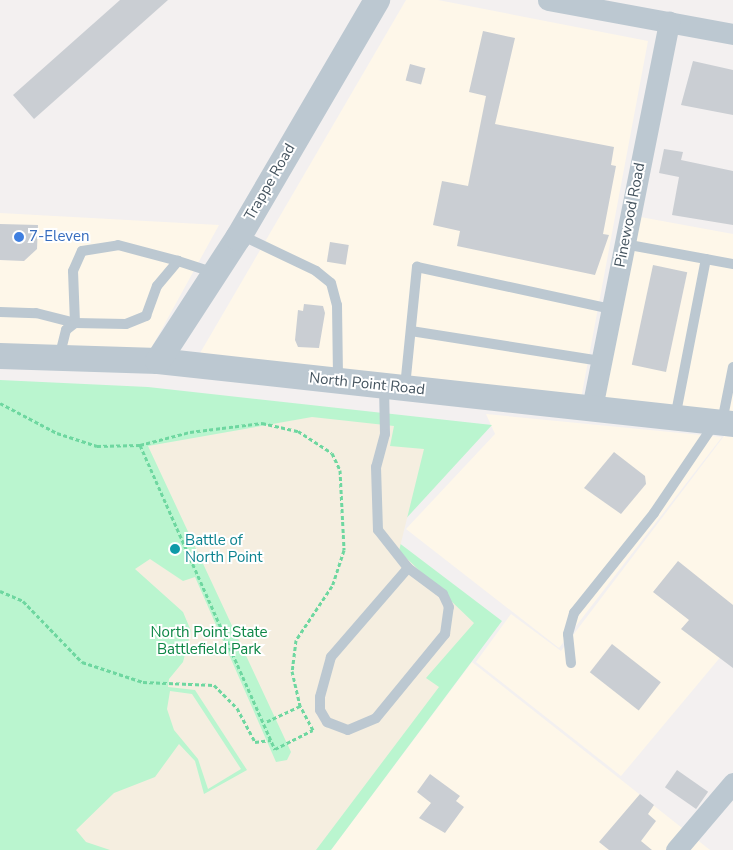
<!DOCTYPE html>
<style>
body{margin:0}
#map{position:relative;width:733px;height:850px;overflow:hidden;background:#f3f0f0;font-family:"Nunito Sans",sans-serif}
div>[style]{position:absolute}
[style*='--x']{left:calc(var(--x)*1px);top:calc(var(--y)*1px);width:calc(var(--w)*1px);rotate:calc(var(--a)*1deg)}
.commercial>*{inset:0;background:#fef7e9}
.green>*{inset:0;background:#baf5cf}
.sand>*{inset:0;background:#f5eee0}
.building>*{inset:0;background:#caced3;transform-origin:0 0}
.path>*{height:3px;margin-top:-1.5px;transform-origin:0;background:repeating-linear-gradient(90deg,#6ed7a0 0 4px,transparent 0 6.5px)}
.service>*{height:10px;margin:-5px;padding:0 5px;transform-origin:5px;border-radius:5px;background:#bcc8d1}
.minor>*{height:21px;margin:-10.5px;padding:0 10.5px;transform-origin:10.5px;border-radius:10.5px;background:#bcc8d1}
.tertiary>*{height:26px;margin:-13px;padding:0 13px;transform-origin:13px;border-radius:13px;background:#bcc8d1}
.dots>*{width:14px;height:14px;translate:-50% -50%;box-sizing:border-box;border:2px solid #fff;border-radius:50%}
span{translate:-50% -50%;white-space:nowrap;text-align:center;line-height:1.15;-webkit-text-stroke:4px #fff;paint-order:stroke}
.street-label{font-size:15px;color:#465560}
.shop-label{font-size:15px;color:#366cbe}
.left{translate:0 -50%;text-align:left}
.culture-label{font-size:15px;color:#0d838f}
.park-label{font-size:15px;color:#0c8645}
</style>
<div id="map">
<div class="commercial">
<i style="clip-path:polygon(406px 0,438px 0,648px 41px,580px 404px,196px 360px)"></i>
<i style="clip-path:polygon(0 213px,219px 225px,147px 356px,0 347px)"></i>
<i style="clip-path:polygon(635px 216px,733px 234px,733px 418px,600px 404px)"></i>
<i style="clip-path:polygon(486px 414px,722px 437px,559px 648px,406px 529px,495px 434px)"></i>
<i style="clip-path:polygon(724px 436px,733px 437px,733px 642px,621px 776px,476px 662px,511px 614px,561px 651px)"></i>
<i style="clip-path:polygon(472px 662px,710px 850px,331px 850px)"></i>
</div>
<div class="green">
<i style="clip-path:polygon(0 380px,148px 387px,492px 425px,390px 536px,502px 621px,331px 850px,0 850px)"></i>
</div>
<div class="sand">
<i style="clip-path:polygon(312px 417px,394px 426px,390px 446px,424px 449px,399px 551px,474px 623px,426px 678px,439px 687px,316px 850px,110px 850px,86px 842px,76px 830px,114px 793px,155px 777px,179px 744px,195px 761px,204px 794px,247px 770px,195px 690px,168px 687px,169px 679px,183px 662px,191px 631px,183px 612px,135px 569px,150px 559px,183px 581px,195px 577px,276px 762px,287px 760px,291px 752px,148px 446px)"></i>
<i style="clip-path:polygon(170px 691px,192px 694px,241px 769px,208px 789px,198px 759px,174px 730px,167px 709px)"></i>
</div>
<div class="building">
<i style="clip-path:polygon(120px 0,168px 0,34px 119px,13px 95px)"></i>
<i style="clip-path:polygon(483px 31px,515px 38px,495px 124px,614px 147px,611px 165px,616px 166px,603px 234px,609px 235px,595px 275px,457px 246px,460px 231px,433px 225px,442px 181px,468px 186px,486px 96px,469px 92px)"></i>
<i style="clip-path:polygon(693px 61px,733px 70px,733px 115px,681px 105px)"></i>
<i style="left:410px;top:64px;width:16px;height:17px;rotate:15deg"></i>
<i style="clip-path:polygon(664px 149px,683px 152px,681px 160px,733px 171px,733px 225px,672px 215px,679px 177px,659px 173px)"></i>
<i style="clip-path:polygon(0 224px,38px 225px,37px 249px,24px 261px,0 260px)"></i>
<i style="left:330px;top:242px;width:19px;height:20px;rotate:9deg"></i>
<i style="left:653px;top:265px;width:35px;height:102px;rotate:12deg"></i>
<i style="clip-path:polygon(304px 304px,323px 306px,325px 313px,319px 348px,298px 347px,295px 340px,298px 310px,303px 311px)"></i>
<i style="clip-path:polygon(614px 452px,645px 476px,646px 484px,621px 514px,584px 488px)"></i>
<i style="clip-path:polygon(678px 561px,733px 605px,733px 668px,681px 629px,689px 620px,653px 592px)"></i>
<i style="left:612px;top:644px;width:62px;height:36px;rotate:38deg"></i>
<i style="left:677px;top:770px;width:38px;height:21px;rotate:35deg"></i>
<i style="clip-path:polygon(430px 774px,460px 796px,456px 801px,464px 807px,445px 833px,419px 818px,431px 803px,417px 792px)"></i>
<i style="clip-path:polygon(640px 794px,654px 805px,648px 814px,656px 821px,641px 841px,652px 850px,609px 850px,599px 842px)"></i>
</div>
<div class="path">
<i style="--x:0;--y:403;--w:64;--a:27.8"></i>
<i style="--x:57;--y:433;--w:42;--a:18"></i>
<i style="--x:97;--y:446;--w:43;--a:-1.3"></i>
<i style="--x:140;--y:445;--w:333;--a:66.1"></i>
<i style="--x:275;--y:749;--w:42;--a:-26.6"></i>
<i style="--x:313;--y:730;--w:27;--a:-118"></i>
<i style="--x:140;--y:445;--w:52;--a:-14.6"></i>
<i style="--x:190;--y:432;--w:73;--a:-7.1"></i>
<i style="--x:262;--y:423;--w:37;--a:13"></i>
<i style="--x:298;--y:431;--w:40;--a:32.9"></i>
<i style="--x:332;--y:453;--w:19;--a:65"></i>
<i style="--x:340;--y:470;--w:80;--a:87.1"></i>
<i style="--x:344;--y:550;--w:38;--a:108"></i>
<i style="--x:332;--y:586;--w:65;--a:123.7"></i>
<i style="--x:296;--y:640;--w:31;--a:97"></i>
<i style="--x:292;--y:671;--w:36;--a:77"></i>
<i style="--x:300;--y:706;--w:38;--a:155"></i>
<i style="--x:0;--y:591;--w:25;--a:23"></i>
<i style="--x:23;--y:601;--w:85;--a:46"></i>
<i style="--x:82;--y:662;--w:64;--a:18.2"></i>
<i style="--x:143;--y:682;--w:71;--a:2.4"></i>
<i style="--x:214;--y:685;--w:33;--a:45"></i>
<i style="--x:237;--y:708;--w:38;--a:62"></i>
<i style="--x:255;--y:742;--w:16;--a:-7"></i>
</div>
<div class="service">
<i style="--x:241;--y:235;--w:83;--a:25.6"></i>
<i style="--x:316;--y:271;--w:19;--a:39"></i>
<i style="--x:331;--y:283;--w:23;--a:75"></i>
<i style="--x:337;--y:305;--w:75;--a:89.2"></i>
<i style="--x:624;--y:244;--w:111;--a:10.4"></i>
<i style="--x:0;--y:312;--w:36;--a:2"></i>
<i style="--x:36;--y:313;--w:40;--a:14.4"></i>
<i style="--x:75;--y:323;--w:52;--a:-92.2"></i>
<i style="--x:73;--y:271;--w:22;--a:-66"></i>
<i style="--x:82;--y:251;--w:36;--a:-9"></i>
<i style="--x:118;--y:245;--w:62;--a:14.9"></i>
<i style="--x:411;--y:331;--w:192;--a:9"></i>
<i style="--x:59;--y:358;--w:29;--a:-76"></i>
<i style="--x:66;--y:330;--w:11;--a:-38"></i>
<i style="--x:75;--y:323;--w:51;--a:1.1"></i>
<i style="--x:126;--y:324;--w:22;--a:-22"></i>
<i style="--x:146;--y:316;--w:32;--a:-70"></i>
<i style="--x:157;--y:286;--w:33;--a:-50"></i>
<i style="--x:178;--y:261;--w:38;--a:18"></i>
<i style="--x:384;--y:387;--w:47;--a:88.8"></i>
<i style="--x:385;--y:434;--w:34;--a:105"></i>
<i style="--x:376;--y:467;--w:63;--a:88.2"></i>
<i style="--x:378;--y:530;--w:48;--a:51.7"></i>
<i style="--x:408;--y:568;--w:118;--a:130.9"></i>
<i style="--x:331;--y:657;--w:41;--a:105.4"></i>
<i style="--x:320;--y:697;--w:13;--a:90"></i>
<i style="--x:320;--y:710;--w:14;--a:60"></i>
<i style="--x:327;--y:722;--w:22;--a:21"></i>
<i style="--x:348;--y:730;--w:30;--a:-23"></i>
<i style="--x:376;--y:718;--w:109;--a:-50.6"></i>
<i style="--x:445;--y:634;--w:27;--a:-82"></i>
<i style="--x:449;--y:607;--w:14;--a:-115"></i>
<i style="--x:443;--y:594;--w:44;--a:-143.4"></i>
<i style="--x:405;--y:387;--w:121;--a:-84.3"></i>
<i style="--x:417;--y:267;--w:198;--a:12.2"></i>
<i style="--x:675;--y:418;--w:162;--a:-79"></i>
<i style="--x:722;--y:422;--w:56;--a:-78.7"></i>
<i style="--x:571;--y:663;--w:29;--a:-96"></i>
<i style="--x:568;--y:634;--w:22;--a:-74"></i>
<i style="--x:574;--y:613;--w:128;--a:-51.3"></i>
<i style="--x:654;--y:513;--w:109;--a:-55.9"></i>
</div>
<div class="minor">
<i style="--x:548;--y:0;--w:188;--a:10.4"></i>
<i style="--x:592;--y:408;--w:394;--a:-78.7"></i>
<i style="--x:676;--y:850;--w:88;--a:-49.6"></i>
</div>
<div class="tertiary">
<i style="--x:0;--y:356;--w:158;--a:1.8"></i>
<i style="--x:158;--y:361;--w:578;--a:6.25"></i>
<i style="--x:158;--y:361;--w:147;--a:-57"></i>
<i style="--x:238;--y:238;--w:276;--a:-59.7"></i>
</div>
<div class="dots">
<i style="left:19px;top:237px;background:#3f7fe0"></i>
<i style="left:175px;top:549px;background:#0f9aa8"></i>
</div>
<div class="street-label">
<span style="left:270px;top:182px;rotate:-60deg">Trappe Road</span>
<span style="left:630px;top:215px;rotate:-79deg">Pinewood Road</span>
<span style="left:367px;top:384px;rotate:6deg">North Point Road</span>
</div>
<div class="shop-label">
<span class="left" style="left:29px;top:237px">7-Eleven</span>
</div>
<div class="culture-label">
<span class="left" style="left:185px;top:549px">Battle of<br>North Point</span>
</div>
<div class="park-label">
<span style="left:209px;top:641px">North Point State<br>Battlefield Park</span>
</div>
</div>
